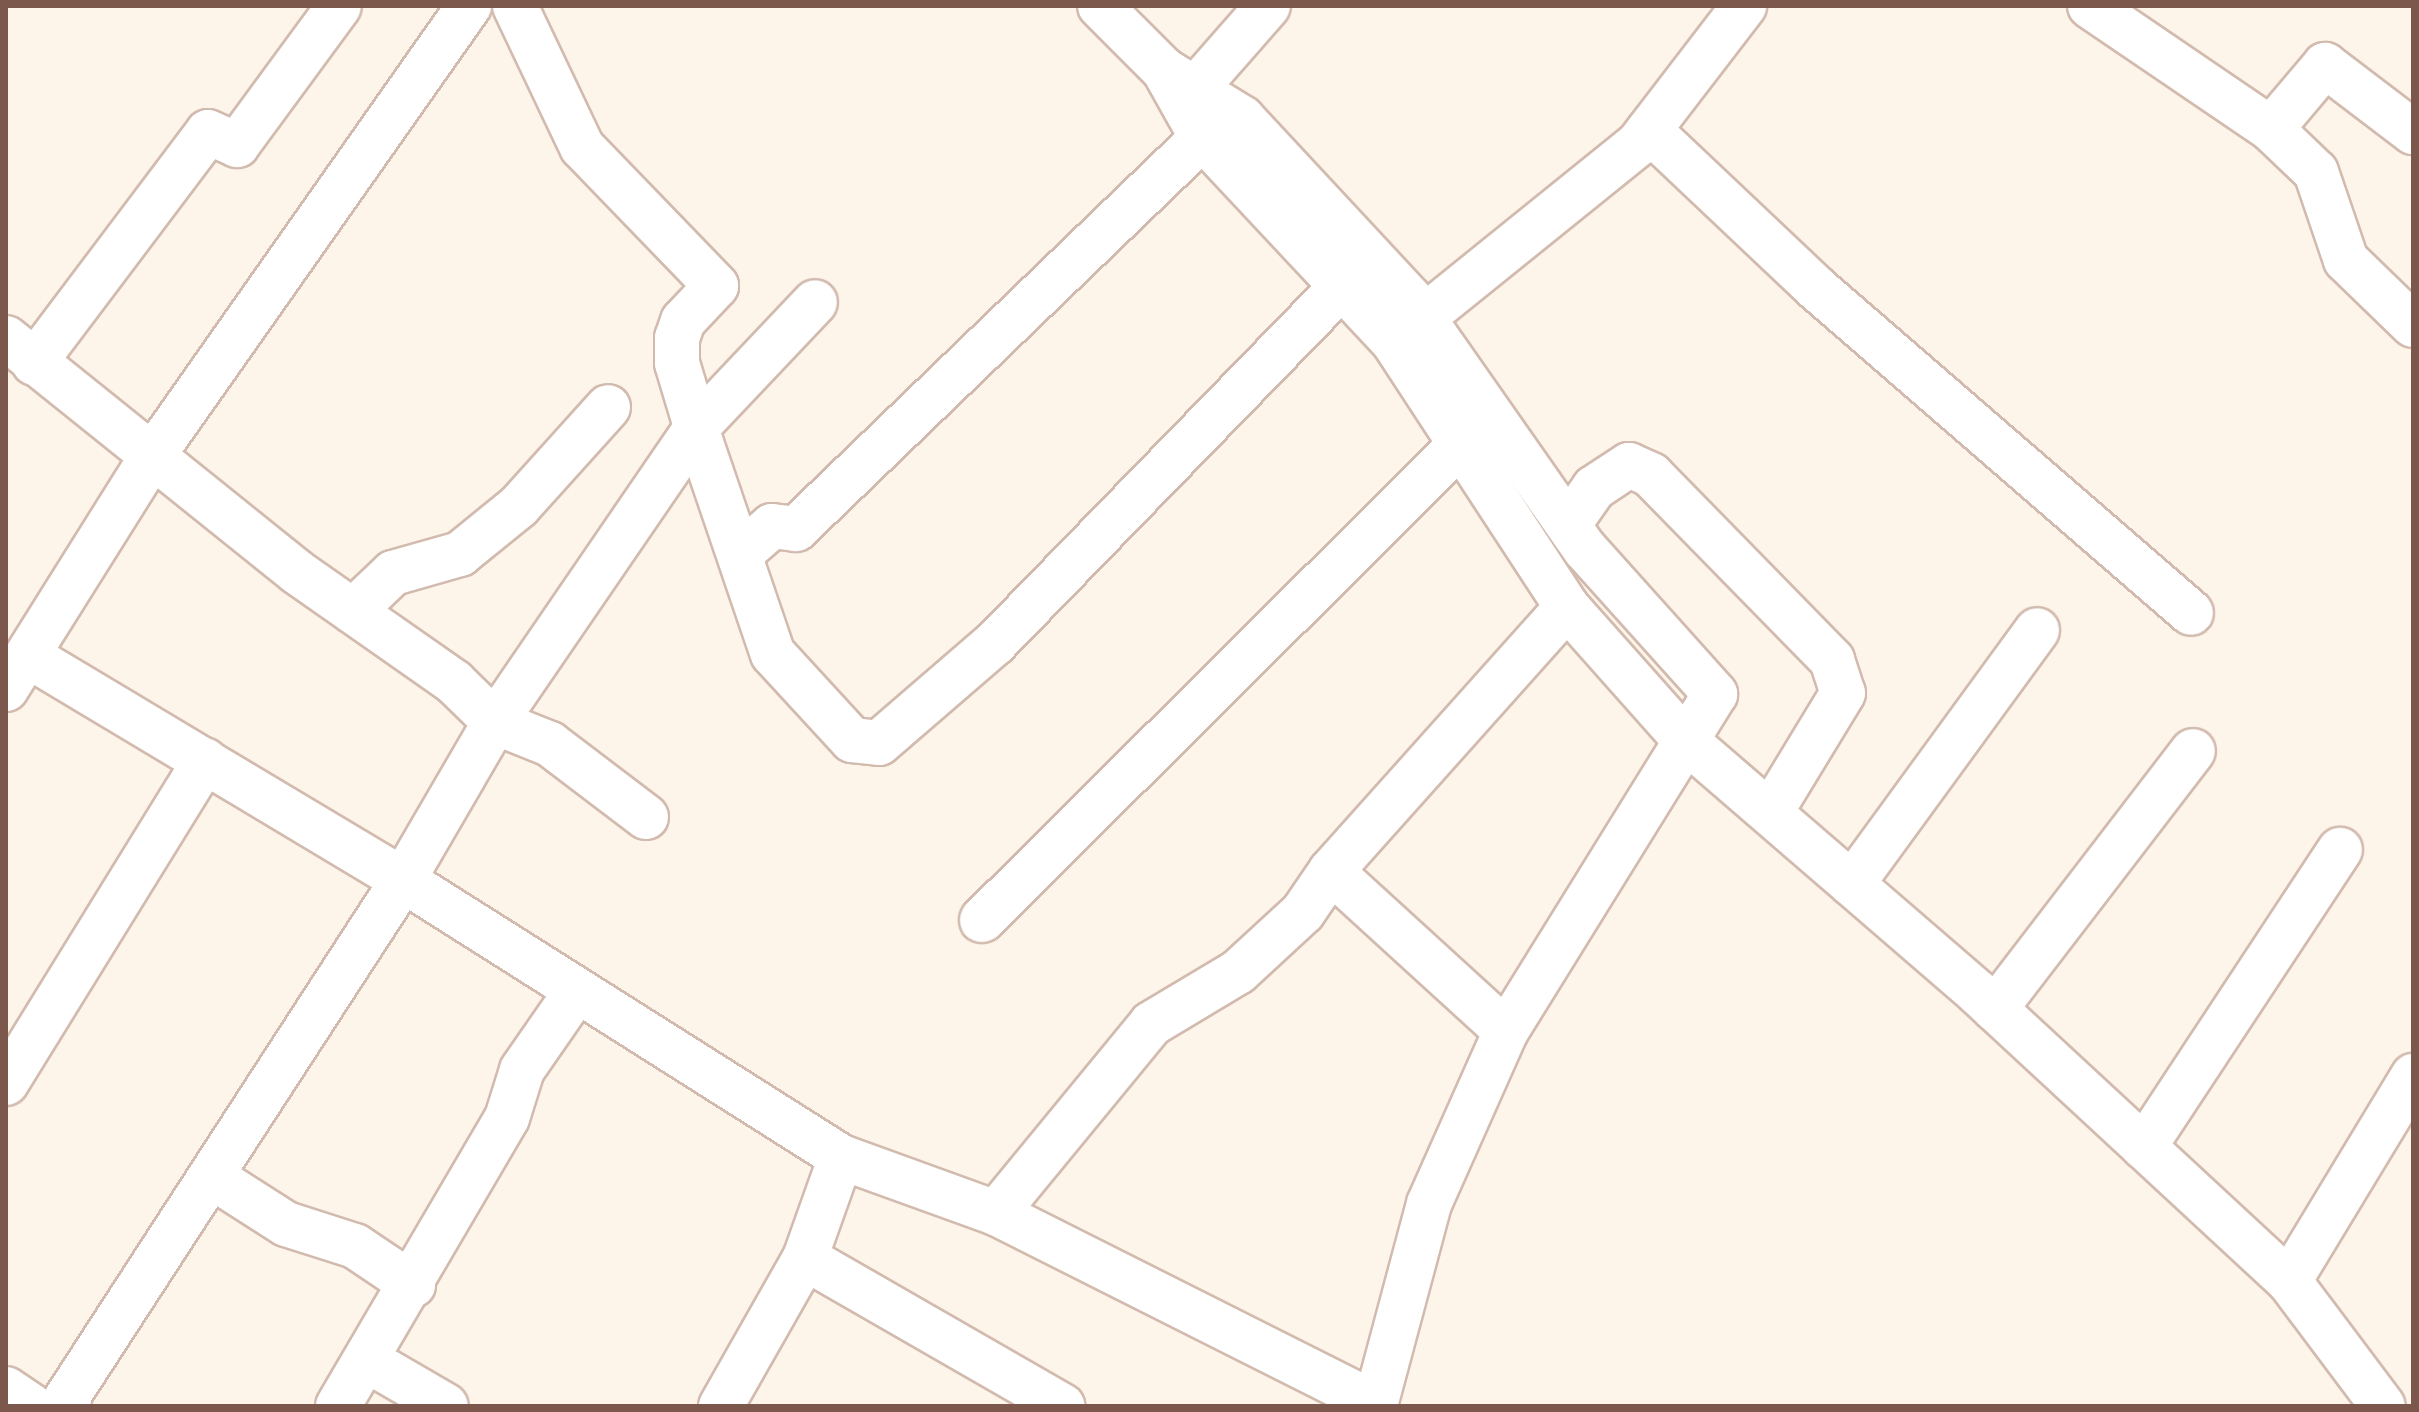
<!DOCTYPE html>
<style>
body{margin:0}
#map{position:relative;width:2419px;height:1412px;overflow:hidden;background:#fef5ea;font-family:Figtree,sans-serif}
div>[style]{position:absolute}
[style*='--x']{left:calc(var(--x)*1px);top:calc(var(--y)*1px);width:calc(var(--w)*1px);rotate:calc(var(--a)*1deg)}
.roads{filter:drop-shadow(2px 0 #d2bbae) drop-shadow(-2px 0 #d2bbae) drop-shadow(0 2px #d2bbae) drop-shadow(0 -2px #d2bbae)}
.minor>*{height:44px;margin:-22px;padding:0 22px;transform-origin:22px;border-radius:22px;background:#fff}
span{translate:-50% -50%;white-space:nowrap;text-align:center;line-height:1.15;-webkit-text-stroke:6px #fff9f2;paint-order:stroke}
.frame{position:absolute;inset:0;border:8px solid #7b584b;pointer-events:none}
</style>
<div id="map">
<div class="roads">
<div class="minor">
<i style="--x:515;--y:6;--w:156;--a:64.6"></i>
<i style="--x:582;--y:147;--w:193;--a:46"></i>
<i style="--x:716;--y:286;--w:48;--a:133.3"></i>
<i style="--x:683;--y:321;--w:18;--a:109"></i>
<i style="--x:677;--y:338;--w:25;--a:90"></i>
<i style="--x:677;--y:363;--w:84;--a:73.3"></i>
<i style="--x:701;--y:443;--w:223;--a:71.2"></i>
<i style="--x:773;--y:654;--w:117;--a:47.4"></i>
<i style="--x:852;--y:740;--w:27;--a:6"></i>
<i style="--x:879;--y:743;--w:153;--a:-40.8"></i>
<i style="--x:995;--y:643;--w:498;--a:-45.8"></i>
<i style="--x:1100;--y:6;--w:91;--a:45"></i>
<i style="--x:1164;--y:70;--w:92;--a:31.6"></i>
<i style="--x:1242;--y:118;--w:246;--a:47.1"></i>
<i style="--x:1409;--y:298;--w:307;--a:55"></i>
<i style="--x:1585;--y:549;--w:195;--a:48.1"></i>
<i style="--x:1715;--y:694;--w:397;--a:121.8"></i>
<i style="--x:1506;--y:1031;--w:189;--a:114"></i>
<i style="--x:1429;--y:1204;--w:209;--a:105"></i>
<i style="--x:2090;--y:6;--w:219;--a:34.2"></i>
<i style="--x:2271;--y:129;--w:84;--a:-49.8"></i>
<i style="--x:2325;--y:65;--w:111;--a:37.3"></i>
<i style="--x:1164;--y:70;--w:76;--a:60.7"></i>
<i style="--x:1201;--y:136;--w:281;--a:46.9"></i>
<i style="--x:1393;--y:341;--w:318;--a:56.8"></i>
<i style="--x:1567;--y:607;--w:176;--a:48.4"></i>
<i style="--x:1684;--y:739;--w:389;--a:40.8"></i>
<i style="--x:1978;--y:993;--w:424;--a:42.8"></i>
<i style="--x:2289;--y:1281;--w:156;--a:53.1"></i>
<i style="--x:1183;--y:103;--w:129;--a:-48.8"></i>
<i style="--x:2271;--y:129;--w:62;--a:43.7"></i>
<i style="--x:2316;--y:172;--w:93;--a:71.2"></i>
<i style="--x:2346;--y:260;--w:93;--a:44.1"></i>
<i style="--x:1649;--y:130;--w:230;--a:43.4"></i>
<i style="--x:1816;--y:288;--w:496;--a:40.9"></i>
<i style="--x:1399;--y:337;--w:309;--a:-38.9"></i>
<i style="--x:1639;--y:143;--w:173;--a:-52.5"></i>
<i style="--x:6;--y:338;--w:373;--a:38.8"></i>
<i style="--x:297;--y:572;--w:192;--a:35"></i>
<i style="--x:454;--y:682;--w:57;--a:44.3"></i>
<i style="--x:495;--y:722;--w:183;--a:120.2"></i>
<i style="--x:403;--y:880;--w:437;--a:-149.1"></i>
<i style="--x:34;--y:363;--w:289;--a:-53"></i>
<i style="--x:208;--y:132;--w:32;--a:24"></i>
<i style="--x:237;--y:145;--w:172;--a:-53.7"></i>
<i style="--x:1569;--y:524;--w:44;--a:-55.2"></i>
<i style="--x:1594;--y:488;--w:42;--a:-33.3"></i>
<i style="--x:1629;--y:465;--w:24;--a:24"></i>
<i style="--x:1651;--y:475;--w:259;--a:45.6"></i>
<i style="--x:1832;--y:660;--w:35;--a:72"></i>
<i style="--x:1843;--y:693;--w:140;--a:121.3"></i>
<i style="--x:741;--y:553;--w:41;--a:-41.1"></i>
<i style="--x:772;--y:526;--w:24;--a:7"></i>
<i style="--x:796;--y:529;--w:595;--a:-43.91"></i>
<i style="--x:353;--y:611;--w:55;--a:-43.5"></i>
<i style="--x:393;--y:573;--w:70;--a:-15.8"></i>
<i style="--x:460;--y:554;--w:76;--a:-39.1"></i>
<i style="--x:519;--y:506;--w:133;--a:-48"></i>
<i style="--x:6;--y:689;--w:273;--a:-57.9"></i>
<i style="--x:151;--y:458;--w:553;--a:-54.87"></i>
<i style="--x:646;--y:817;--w:121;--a:-142.8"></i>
<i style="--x:550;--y:744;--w:59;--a:-158.2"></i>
<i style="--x:495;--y:722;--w:356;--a:-55.6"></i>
<i style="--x:696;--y:428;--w:173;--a:-46.6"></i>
<i style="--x:1852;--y:884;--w:314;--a:-53.9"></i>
<i style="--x:982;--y:920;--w:670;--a:-44.82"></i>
<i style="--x:1995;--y:1009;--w:325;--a:-52.5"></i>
<i style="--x:1506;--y:1031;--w:237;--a:-137.6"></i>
<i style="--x:1331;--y:871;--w:354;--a:-48.2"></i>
<i style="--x:6;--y:1083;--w:379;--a:-58.3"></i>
<i style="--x:2144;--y:1147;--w:356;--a:-56.6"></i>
<i style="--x:841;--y:1157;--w:165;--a:19.9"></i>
<i style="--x:996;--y:1213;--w:425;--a:26.7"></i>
<i style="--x:214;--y:1178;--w:85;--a:32.6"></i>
<i style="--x:286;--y:1224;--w:72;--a:17.7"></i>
<i style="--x:355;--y:1246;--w:70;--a:33.9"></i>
<i style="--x:996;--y:1213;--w:244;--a:-50.6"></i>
<i style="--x:1151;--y:1024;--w:101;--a:-30.9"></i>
<i style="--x:1238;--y:972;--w:88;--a:-42.7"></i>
<i style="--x:1303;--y:912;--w:50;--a:-55.7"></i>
<i style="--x:2289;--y:1281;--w:240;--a:-58.8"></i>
<i style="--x:367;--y:1360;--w:91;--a:30.2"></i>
<i style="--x:6;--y:1389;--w:30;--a:34"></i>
<i style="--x:69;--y:1406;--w:6;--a:-141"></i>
<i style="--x:64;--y:1402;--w:622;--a:-57"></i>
<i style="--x:403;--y:880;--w:518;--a:32.31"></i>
<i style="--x:841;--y:1157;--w:107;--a:109.6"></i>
<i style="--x:805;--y:1258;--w:297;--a:29.9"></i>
<i style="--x:338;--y:1406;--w:334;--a:-59.6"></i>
<i style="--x:507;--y:1118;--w:50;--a:-72.6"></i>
<i style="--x:522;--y:1070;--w:95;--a:-55.3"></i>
<i style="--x:721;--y:1406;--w:170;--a:-60.4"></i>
</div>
</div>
<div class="frame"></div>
</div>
